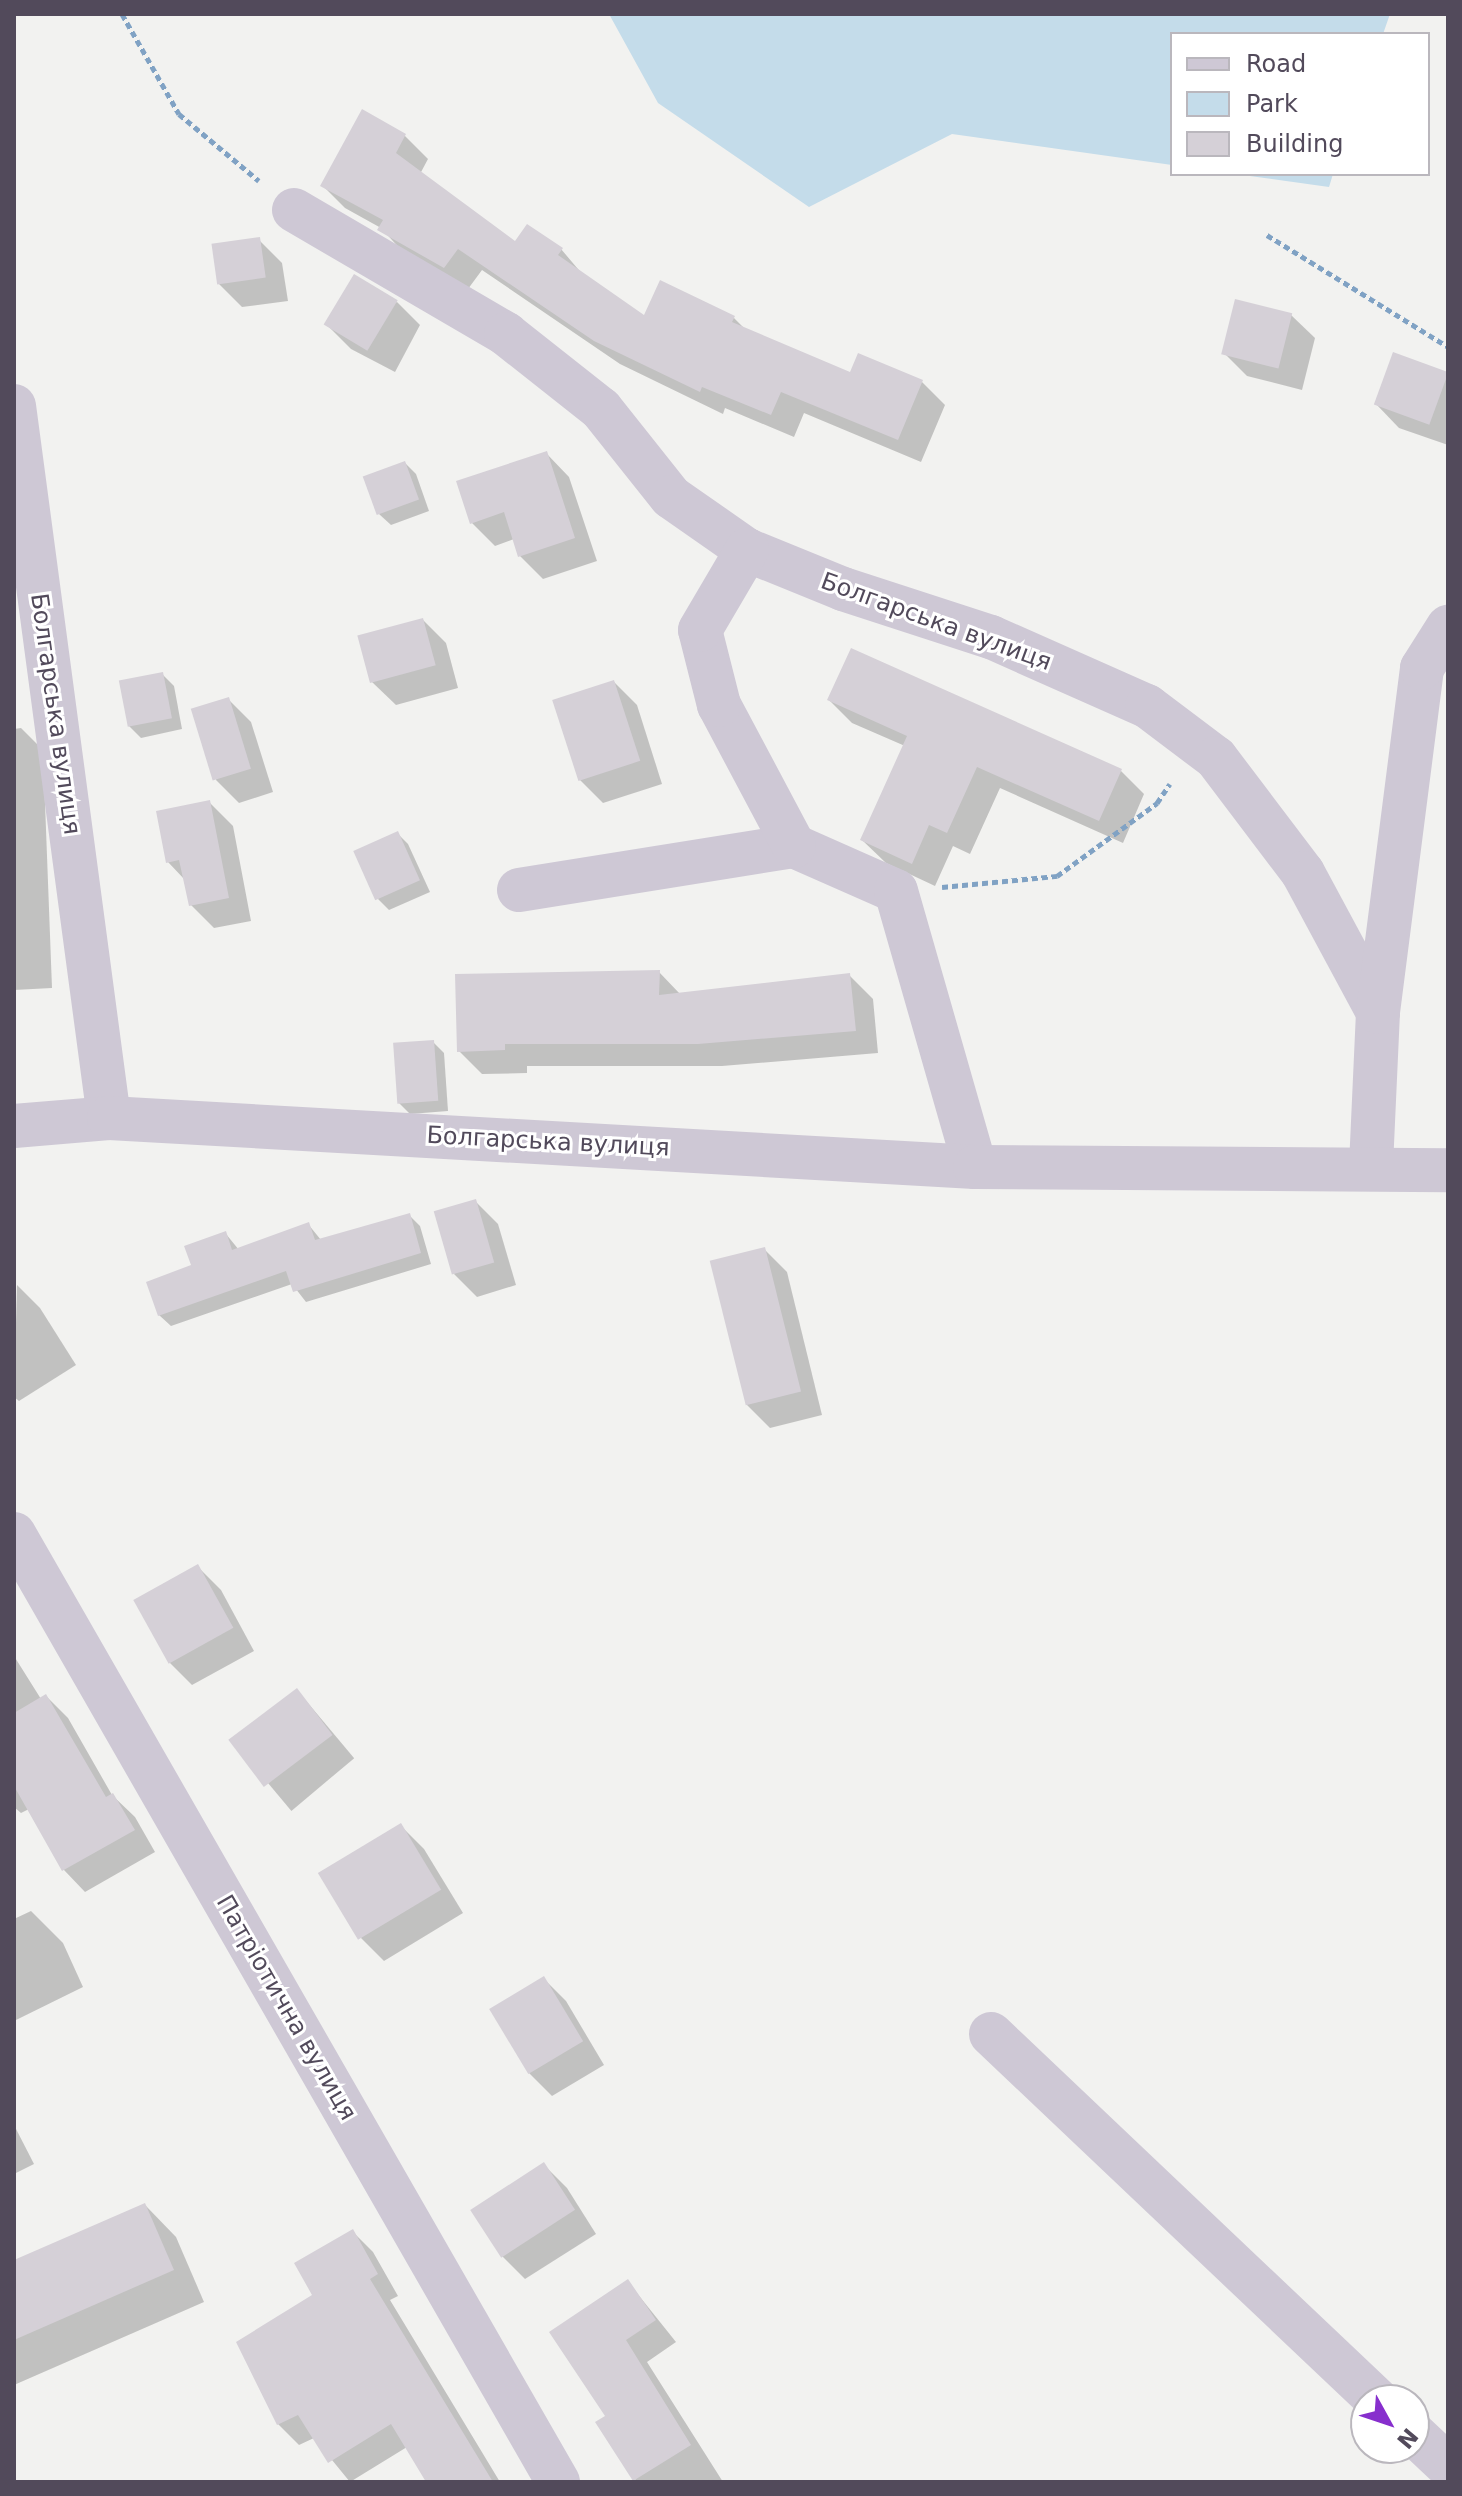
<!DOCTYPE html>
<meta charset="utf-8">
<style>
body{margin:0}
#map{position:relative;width:1462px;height:2496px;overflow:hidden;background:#f2f2f0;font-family:"DejaVu Sans",sans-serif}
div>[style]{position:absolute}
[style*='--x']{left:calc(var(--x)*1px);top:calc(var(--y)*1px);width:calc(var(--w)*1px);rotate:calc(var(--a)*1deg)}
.green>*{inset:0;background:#c4dcea}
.shadow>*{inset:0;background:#0003;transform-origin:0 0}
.building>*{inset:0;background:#d5d0d7;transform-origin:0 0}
.path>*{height:5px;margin-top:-2.5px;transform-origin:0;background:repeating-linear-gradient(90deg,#80a2c4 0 6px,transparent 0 10px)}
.minor>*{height:44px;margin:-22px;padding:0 22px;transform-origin:22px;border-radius:22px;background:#cec8d5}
span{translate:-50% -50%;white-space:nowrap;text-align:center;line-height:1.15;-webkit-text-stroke:6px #fff;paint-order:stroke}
.street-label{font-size:24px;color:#524a5b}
.frame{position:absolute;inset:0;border:16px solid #524a5b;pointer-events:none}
.legend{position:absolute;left:1170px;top:32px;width:260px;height:144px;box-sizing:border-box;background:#fff;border:2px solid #bab7bd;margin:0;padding:10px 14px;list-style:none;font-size:24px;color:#524a5b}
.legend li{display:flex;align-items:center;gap:16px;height:40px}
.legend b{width:40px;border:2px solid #bab7bd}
.north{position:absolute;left:1350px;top:2384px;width:80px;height:80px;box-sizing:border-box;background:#fff;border:2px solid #bab7bd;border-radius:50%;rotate:130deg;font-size:22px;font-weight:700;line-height:32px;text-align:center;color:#524a5b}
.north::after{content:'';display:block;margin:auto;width:28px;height:36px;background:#872fcd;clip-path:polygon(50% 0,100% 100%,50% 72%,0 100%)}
</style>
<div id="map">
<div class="green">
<i style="clip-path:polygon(609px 14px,1390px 14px,1383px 34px,1172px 34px,1172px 165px,952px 134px,809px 207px,658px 103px)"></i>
<i style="clip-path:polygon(1235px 174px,1333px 174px,1329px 187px)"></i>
</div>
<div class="shadow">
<i style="clip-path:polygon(363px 112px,405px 136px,428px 159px,420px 174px,516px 244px,561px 249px,583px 275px,644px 318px,734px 318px,747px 331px,851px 374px,922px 382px,945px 405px,921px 462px,804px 413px,794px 437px,725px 408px,723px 414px,620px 364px,482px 270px,468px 289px,403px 252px,381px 228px,345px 208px,322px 185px)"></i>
<i style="clip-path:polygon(259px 240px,282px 263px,288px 301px,242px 307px,219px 284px)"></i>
<i style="clip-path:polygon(397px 302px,420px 325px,395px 372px,351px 349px,328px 326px)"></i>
<i style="clip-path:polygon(1291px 315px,1315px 338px,1302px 390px,1247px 376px,1224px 353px)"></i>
<i style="clip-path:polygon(1394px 355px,1448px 374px,1448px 445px,1399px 428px,1376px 404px)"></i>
<i style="clip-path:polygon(546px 453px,569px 477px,597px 561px,543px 579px,520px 556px,514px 539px,495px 546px,472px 523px)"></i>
<i style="clip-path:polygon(405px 463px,416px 474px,429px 511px,391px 525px,379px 514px)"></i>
<i style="clip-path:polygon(423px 620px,446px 643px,458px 688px,396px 705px,372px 682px)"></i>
<i style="clip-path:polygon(162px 674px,174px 686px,182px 729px,141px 738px,129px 726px)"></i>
<i style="clip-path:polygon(614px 682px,637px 705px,662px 784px,603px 803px,580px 780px)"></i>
<i style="clip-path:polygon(228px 699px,251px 722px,273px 792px,239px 803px,216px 780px)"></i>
<i style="clip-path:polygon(829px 700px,1121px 771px,1144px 794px,1123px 843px,1000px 788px,970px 854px,953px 846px,935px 886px,886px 863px,862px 840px,905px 746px,852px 723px)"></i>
<i style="clip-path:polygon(21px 728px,43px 750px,52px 988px,14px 990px,14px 729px)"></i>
<i style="clip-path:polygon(210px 803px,233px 826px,251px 921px,214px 928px,191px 905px,185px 880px,168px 862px)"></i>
<i style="clip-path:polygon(397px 833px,408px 844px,430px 892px,389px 910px,378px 899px)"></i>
<i style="clip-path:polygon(659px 972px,681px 995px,849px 975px,873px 999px,878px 1053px,722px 1066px,527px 1066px,527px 1073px,482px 1074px,459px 1051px)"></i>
<i style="clip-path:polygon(433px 1042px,444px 1053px,448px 1111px,410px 1114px,399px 1103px)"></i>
<i style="clip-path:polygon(475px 1201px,498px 1224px,516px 1285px,477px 1297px,454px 1274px)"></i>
<i style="clip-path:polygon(409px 1215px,420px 1226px,431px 1264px,306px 1302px,292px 1284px,171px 1326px,159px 1315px,226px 1234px,239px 1250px,308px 1224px,321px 1240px)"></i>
<i style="clip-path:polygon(764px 1249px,787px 1272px,822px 1415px,770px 1428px,747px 1405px)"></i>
<i style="clip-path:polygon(17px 1285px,40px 1308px,76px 1365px,19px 1401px,14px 1397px)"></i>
<i style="clip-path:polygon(198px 1567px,221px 1590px,254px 1651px,192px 1685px,169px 1662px,136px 1601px)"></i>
<i style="clip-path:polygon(14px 1656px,41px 1699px,46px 1696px,68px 1718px,112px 1795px,135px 1817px,155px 1852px,85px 1892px,64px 1870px,29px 1809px,21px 1813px,14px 1807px)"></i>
<i style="left:297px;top:1690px;width:89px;height:82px;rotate:50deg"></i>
<i style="clip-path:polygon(401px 1826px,424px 1849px,463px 1913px,384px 1961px,361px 1938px)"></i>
<i style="clip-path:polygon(31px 1911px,63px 1943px,83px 1987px,14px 2021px,14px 1919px)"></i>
<i style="clip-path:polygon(543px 1978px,566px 2001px,604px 2065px,552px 2096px,529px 2073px)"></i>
<i style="clip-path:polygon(14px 2125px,34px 2164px,14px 2174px)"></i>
<i style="clip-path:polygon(544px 2165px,567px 2188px,596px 2234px,525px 2279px,502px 2256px,473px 2210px)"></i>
<i style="clip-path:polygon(145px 2205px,176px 2237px,204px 2302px,14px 2385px,14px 2262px)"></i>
<i style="clip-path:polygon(352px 2231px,373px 2252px,398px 2296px,390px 2300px,500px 2482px,428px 2482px,407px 2447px,350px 2482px,314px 2438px,299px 2445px,278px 2424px)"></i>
<i style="clip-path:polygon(628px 2282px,676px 2342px,647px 2362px,723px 2482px,637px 2482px,598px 2423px,607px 2417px)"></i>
</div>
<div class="building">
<i style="clip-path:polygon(362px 109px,406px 134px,396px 153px,515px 241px,527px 224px,563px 248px,558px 255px,644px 315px,660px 280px,735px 316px,732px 322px,850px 372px,858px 353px,923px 380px,898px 440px,781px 392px,771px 415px,702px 387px,700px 392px,594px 341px,458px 249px,444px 268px,377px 230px,383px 220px,320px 186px)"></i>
<i style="left:260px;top:237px;width:41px;height:49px;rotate:82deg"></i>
<i style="left:354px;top:274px;width:51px;height:59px;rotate:31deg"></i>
<i style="left:1235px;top:299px;width:59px;height:57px;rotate:14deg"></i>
<i style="left:1393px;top:352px;width:59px;height:56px;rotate:20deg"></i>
<i style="clip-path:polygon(547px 451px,575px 538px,518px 557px,504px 512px,470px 524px,456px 481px)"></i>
<i style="left:405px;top:461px;width:41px;height:45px;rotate:70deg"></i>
<i style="left:423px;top:618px;width:49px;height:68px;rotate:75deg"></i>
<i style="clip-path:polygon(851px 648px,1122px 769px,1099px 821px,977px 767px,947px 833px,929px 825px,912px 864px,860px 840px,907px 736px,827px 700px)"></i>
<i style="left:163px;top:672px;width:47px;height:45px;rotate:79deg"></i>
<i style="left:614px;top:680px;width:85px;height:65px;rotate:72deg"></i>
<i style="left:229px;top:697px;width:75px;height:40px;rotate:73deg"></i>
<i style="clip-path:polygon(210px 800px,229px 898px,189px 906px,179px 860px,166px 863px,156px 811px)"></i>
<i style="left:398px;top:831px;width:54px;height:49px;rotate:66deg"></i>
<i style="clip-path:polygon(660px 970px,659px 995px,850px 973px,856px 1031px,698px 1044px,505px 1044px,505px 1050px,457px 1052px,455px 974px)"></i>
<i style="left:434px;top:1040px;width:61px;height:41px;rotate:86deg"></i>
<i style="left:476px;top:1199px;width:66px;height:44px;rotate:74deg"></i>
<i style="clip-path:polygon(410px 1213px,421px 1253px,293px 1292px,286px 1271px,158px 1316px,146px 1282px,191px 1265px,184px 1246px,226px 1231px,232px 1250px,309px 1222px,315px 1240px)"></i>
<i style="left:765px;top:1247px;width:149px;height:57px;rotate:76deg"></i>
<i style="left:198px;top:1564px;width:73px;height:74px;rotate:61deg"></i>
<i style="left:297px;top:1688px;width:59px;height:86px;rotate:53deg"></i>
<i style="clip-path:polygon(46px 1694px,106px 1797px,113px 1793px,135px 1830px,62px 1871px,14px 1786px,14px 1713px)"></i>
<i style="left:401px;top:1823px;width:78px;height:97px;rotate:59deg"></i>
<i style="left:544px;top:1976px;width:76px;height:64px;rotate:59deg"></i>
<i style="left:544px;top:2162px;width:57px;height:88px;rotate:57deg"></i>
<i style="clip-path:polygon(145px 2203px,174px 2270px,14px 2340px,14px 2260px)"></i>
<i style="clip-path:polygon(353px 2229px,378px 2274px,370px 2279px,493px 2482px,426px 2482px,391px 2424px,328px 2463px,298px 2415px,277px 2425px,236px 2342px,312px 2295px,294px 2263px)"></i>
<i style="clip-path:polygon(628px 2279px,656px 2320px,626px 2340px,691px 2445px,633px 2481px,595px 2422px,605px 2416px,549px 2332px)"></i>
</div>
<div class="path">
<i style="--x:122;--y:14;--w:115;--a:60.3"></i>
<i style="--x:179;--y:114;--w:104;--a:39.9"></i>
<i style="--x:1267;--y:235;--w:213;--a:31.7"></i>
<i style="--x:942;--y:887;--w:116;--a:-5.5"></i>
<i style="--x:1057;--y:876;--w:124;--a:-36.1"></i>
<i style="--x:1157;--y:803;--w:23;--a:-56"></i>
</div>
<div class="minor">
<i style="--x:294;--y:210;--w:246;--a:30.3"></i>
<i style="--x:506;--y:334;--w:121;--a:38.3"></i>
<i style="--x:601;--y:409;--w:112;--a:51.5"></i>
<i style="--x:671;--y:497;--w:93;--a:34.9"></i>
<i style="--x:747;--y:550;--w:104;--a:22.1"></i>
<i style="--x:843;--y:589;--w:156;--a:18"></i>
<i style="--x:991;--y:637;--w:171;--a:23.9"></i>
<i style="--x:1147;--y:706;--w:86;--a:37"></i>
<i style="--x:1216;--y:758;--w:144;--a:52.9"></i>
<i style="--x:1303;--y:873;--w:158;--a:61.7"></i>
<i style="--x:1378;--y:1012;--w:157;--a:92.6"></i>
<i style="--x:14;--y:406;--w:718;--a:82.4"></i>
<i style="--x:794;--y:846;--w:111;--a:23.8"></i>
<i style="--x:896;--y:891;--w:287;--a:74"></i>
<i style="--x:519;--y:890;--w:278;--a:-9.1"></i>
<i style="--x:794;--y:846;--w:160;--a:-118"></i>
<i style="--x:719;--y:705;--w:77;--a:-104.2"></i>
<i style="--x:700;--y:630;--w:93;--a:-59.6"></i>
<i style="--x:1378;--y:1012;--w:347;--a:-82.7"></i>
<i style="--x:1422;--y:668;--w:49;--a:-57.6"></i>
<i style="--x:14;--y:1126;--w:95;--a:-4.8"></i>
<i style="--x:109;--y:1118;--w:867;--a:3.24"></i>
<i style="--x:975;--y:1167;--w:473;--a:0.4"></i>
<i style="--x:14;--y:1534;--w:1093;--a:60.15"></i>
<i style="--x:991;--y:2034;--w:532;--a:43.48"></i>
<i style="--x:1414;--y:2434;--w:47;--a:43.3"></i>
</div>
<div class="street-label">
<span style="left:936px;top:622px;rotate:20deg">Болгарська вулиця</span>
<span style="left:55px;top:714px;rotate:82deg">Болгарська вулиця</span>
<span style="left:548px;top:1142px;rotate:3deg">Болгарська вулиця</span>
<span style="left:286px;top:2008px;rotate:60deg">Патріотична вулиця</span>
</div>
<div class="frame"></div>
<ul class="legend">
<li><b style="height:10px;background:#cec8d5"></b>Road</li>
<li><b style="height:22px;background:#c4dcea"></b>Park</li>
<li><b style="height:22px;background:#d5d0d7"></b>Building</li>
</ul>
<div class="north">N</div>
</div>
